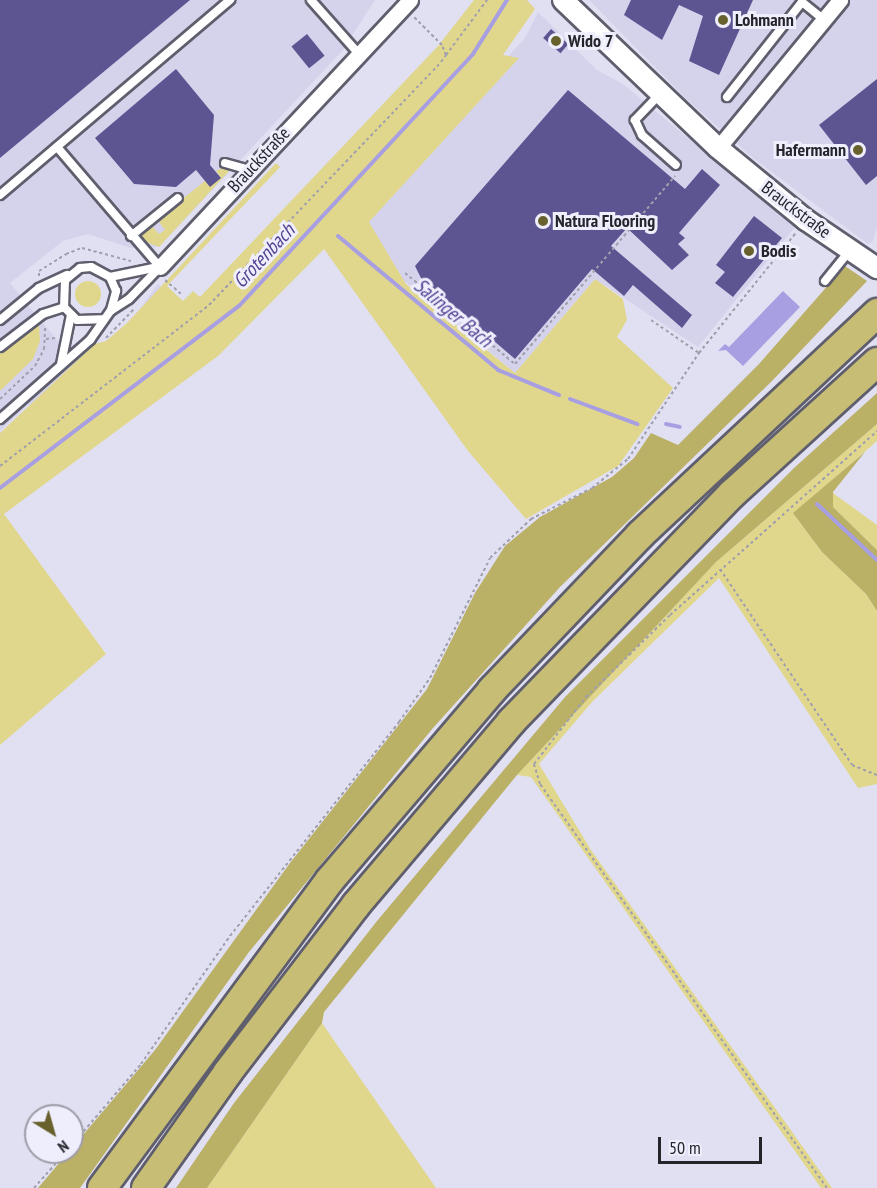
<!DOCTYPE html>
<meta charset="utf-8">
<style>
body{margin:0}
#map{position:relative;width:877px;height:1188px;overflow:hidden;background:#e1e0f2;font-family:"PT Sans Narrow",sans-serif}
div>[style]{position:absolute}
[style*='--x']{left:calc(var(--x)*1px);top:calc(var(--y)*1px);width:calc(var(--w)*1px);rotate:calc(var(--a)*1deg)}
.built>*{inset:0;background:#d5d3ec}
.green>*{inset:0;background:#e0d78d}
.round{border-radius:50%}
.forest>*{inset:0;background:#bab066}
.water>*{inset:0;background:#a79fe2}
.stream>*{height:4px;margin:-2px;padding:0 2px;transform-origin:2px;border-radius:2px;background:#a79fe2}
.building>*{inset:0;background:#5d5592;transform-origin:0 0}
.path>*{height:2px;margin-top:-1px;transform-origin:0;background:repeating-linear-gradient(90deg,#a09fad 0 3px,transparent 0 6px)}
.roads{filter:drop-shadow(2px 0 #5f5e6d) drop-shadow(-2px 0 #5f5e6d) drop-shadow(0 2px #5f5e6d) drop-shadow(0 -2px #5f5e6d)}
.service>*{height:8px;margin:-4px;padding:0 4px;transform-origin:4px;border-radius:4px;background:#fff}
.minor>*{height:15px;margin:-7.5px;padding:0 7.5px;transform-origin:7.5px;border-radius:7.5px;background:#fff}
.tertiary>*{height:20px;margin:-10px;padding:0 10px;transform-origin:10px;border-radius:10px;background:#fff}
.motorway>*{height:28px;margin:-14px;padding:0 14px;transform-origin:14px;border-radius:14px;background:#c7bd75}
.dots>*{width:16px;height:16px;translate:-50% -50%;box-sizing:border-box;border:3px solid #efeefc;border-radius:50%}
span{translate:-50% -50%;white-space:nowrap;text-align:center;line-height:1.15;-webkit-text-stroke:6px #efeefc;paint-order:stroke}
.poi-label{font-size:18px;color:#24242a;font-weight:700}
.left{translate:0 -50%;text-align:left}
.right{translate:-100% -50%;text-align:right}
.street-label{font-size:18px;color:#24242a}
.water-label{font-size:20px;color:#534493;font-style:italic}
.north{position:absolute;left:24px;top:1104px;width:60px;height:60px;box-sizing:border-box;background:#efeefc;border:2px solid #9e9da8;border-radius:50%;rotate:143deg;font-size:16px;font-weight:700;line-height:24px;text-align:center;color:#24242a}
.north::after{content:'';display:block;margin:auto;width:21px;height:27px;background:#68612e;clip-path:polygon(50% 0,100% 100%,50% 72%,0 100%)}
.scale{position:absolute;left:658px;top:1137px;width:104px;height:27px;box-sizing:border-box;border:3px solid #24242a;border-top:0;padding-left:8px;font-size:18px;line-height:21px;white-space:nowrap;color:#24242a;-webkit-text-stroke:4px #efeefc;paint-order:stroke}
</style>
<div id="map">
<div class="built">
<i style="clip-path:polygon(0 0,375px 0,343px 50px,159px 247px,131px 248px,88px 234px,63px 241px,10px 283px,61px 345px,107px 343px,132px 320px,158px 284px,185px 309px,40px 418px,29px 404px,0 431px)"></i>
<i style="clip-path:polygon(589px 0,877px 0,877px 227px,873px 241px,868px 244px,753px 158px,685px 98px)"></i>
<i style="clip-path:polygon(538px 12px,597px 70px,623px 84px,795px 227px,698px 347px,595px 279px,515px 373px,345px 232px,525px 38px)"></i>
</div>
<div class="green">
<i style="clip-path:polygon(474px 0,527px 0,535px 9px,503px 55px,519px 58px,369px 222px,406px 284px,515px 373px,595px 279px,623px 299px,627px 320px,617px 337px,673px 388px,618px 466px,526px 519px,468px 451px,324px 249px,218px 356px,4px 514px,106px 654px,0 745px,0 433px,95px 344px,106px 341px,127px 323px,276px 163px,280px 167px,167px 286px,183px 301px,193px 291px,200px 297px,438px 46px)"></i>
<i style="clip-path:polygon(222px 168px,230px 170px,159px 247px,141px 240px,138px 236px,151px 225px,159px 234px,165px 230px,157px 219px,205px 181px,210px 186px,221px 178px,216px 171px)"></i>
<i class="round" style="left:75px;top:281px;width:26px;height:26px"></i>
<i style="clip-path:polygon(39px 324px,40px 341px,33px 359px,0 391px,0 353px)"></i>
<i style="clip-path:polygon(877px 424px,877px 441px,794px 514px,822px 552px,866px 594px,877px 611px,877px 784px,858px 788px,719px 578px,593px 701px,539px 764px,591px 850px,832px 1188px,821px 1188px,531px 777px,517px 775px,716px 562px)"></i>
<i style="clip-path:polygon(833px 493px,877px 525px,877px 550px,833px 507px)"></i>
<i style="clip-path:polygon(322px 1023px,436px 1188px,207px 1188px)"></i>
</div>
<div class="forest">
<i style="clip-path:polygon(845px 266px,867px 281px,772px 381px,560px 587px,433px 728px,249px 952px,80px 1188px,38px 1188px,155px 1050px,290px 863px,427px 689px,475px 593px,505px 546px,540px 517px,612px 477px,634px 458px,651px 433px,678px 445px,759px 364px)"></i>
<i style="clip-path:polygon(877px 393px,877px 424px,716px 562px,517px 775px,324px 1012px,322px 1023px,207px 1188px,176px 1188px,234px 1103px,377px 921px,565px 697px,794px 468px)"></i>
<i style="clip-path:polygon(865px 452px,833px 492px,833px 507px,877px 550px,877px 611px,866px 594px,822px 552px,793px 513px)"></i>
</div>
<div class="water">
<i style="clip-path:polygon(783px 291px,800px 307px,743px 366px,726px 350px,718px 351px,725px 344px,729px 347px)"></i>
</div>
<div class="stream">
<i style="--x:338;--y:236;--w:209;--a:39.9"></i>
<i style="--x:498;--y:370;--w:66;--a:22.3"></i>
<i style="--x:570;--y:399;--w:72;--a:20.5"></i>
<i style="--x:666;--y:424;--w:14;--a:12"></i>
<i style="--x:0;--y:488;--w:300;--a:-37.3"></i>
<i style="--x:239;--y:306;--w:344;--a:-47.1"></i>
<i style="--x:473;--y:54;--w:64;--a:-57.8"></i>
<i style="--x:817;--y:504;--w:82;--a:43"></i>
</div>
<div class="building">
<i style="clip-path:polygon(0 0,190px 0,0 158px)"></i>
<i style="clip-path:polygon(631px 0,753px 0,719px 75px,689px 61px,703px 16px,679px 5px,662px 40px,624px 15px)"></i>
<i style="left:551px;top:29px;width:23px;height:12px;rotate:41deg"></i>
<i style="left:307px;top:34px;width:28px;height:20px;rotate:51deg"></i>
<i style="clip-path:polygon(176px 69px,214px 115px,210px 165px,221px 178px,210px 187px,196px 170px,176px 187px,134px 184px,95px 138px)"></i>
<i style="clip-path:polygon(877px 79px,877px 176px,866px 185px,819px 125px)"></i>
<i style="clip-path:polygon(568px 90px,685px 189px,702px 169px,720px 185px,679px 233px,685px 238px,678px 244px,689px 255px,672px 270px,627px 228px,611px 246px,692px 315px,682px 328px,633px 285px,624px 296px,592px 269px,515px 359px,421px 278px,415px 266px)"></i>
<i style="clip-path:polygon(754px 216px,782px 238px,733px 297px,715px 283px,725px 272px,716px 265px)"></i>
</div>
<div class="path">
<i style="--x:446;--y:55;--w:69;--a:-53.3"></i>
<i style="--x:405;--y:273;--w:143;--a:39.6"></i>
<i style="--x:515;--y:364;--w:247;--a:-49.6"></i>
<i style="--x:39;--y:276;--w:5;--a:-90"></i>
<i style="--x:39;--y:271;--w:32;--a:-32"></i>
<i style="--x:66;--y:254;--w:17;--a:-21"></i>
<i style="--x:82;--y:248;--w:51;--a:14.9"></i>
<i style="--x:165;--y:280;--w:21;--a:41"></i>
<i style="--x:651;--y:320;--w:58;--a:34.5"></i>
<i style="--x:106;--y:338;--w:42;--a:-46"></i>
<i style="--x:46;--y:339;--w:9;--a:-6"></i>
<i style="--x:0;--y:399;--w:48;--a:-43.3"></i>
<i style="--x:35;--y:366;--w:19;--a:-62"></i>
<i style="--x:44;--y:349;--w:22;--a:-87"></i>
<i style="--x:0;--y:466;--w:264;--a:-37.6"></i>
<i style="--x:209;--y:305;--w:336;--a:-46.3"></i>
<i style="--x:441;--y:62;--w:9;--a:-54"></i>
<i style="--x:446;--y:55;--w:11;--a:-112"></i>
<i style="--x:442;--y:45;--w:40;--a:-135"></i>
<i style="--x:720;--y:569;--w:236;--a:56"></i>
<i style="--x:852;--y:765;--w:27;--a:22"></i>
<i style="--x:72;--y:1145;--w:106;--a:-49.6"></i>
<i style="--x:141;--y:1064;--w:156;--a:-55.2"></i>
<i style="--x:230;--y:936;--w:273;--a:-51.7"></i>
<i style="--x:399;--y:722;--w:54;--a:-54.8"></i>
<i style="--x:430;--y:678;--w:134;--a:-63.4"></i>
<i style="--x:490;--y:558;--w:57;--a:-43.6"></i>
<i style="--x:531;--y:519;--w:68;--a:-26.9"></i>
<i style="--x:592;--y:488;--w:46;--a:-38.9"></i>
<i style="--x:628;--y:459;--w:128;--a:-56.2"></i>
<i style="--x:699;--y:353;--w:154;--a:-51.1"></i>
<i style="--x:34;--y:1188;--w:48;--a:-48.4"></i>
<i style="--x:827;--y:1188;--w:496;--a:-125.4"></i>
<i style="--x:540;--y:784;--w:21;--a:-107"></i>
<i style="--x:534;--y:764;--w:85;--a:-52.2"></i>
<i style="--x:586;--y:697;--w:117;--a:-44.3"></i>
<i style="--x:670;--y:615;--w:277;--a:-41.6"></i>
</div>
<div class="roads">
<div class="service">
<i style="--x:311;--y:0;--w:72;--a:48.4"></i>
<i style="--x:659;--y:95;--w:35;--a:134"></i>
<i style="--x:635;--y:120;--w:17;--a:65"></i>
<i style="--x:642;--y:135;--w:45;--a:41.4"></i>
<i style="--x:727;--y:97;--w:121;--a:-51.7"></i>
<i style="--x:802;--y:2;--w:28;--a:39"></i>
<i style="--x:57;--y:147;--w:158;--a:49.4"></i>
<i style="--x:225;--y:163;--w:26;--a:16"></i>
<i style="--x:0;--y:195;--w:302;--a:-40.3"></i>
<i style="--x:131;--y:236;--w:60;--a:-39"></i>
<i style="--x:110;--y:277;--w:49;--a:-11.8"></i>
<i style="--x:825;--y:281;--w:38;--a:-51"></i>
<i style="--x:112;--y:310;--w:20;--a:-33"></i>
<i style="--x:129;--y:299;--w:45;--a:-45.9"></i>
<i style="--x:0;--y:320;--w:50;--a:-39.4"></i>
<i style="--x:39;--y:288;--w:31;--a:-25"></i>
<i style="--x:0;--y:347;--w:54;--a:-37.5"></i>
<i style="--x:43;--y:314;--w:22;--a:-18"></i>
<i style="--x:61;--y:364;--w:50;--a:-78.5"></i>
<i style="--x:0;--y:419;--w:120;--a:-41.3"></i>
<i style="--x:90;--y:340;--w:37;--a:-55"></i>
<i style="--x:111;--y:310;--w:20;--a:-75"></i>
<i style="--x:116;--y:291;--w:15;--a:-113"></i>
<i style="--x:110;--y:277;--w:21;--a:-152"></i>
<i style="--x:91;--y:267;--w:11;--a:175"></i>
<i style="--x:80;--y:268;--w:19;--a:141"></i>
<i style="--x:65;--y:280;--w:27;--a:92"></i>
<i style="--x:64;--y:307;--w:18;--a:45"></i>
<i style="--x:77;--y:320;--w:25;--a:-2"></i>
</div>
<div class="minor">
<i style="--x:718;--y:148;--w:192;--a:-50.5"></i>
<i style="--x:160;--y:267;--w:366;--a:-46.9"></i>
</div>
<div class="tertiary">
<i style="--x:563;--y:0;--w:214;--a:43.7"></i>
<i style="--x:718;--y:148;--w:114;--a:39.3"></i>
<i style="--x:806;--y:220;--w:86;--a:34.1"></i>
</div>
<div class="motorway">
<i style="--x:102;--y:1188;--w:383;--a:-53.5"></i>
<i style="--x:330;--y:880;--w:250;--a:-49.5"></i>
<i style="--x:492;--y:690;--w:214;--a:-46.3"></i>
<i style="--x:640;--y:535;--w:325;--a:-43.1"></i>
<i style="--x:146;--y:1188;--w:142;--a:-54.7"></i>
<i style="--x:228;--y:1072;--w:210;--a:-52.5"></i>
<i style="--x:356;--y:905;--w:240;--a:-49.7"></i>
<i style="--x:511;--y:722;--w:318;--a:-45.9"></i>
<i style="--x:732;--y:494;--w:196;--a:-42.3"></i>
</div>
</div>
<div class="dots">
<i style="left:723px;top:20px;background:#68612e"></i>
<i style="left:556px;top:41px;background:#68612e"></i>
<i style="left:858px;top:150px;background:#68612e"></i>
<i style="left:543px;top:221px;background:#68612e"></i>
<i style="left:749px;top:251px;background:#68612e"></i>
</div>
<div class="poi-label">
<span class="left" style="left:735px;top:20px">Lohmann</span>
<span class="left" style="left:568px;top:41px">Wido 7</span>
<span class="right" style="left:846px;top:150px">Hafermann</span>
<span class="left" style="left:555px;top:221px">Natura Flooring</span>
<span class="left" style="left:761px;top:251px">Bodis</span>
</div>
<div class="street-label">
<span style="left:259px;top:160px;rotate:-47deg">Brauckstraße</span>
<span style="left:796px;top:210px;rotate:37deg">Brauckstraße</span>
</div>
<div class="water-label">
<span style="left:264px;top:256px;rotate:-47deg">Grotenbach</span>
<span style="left:453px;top:313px;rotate:40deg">Salinger Bach</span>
</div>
<div class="north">N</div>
<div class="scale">50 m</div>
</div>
